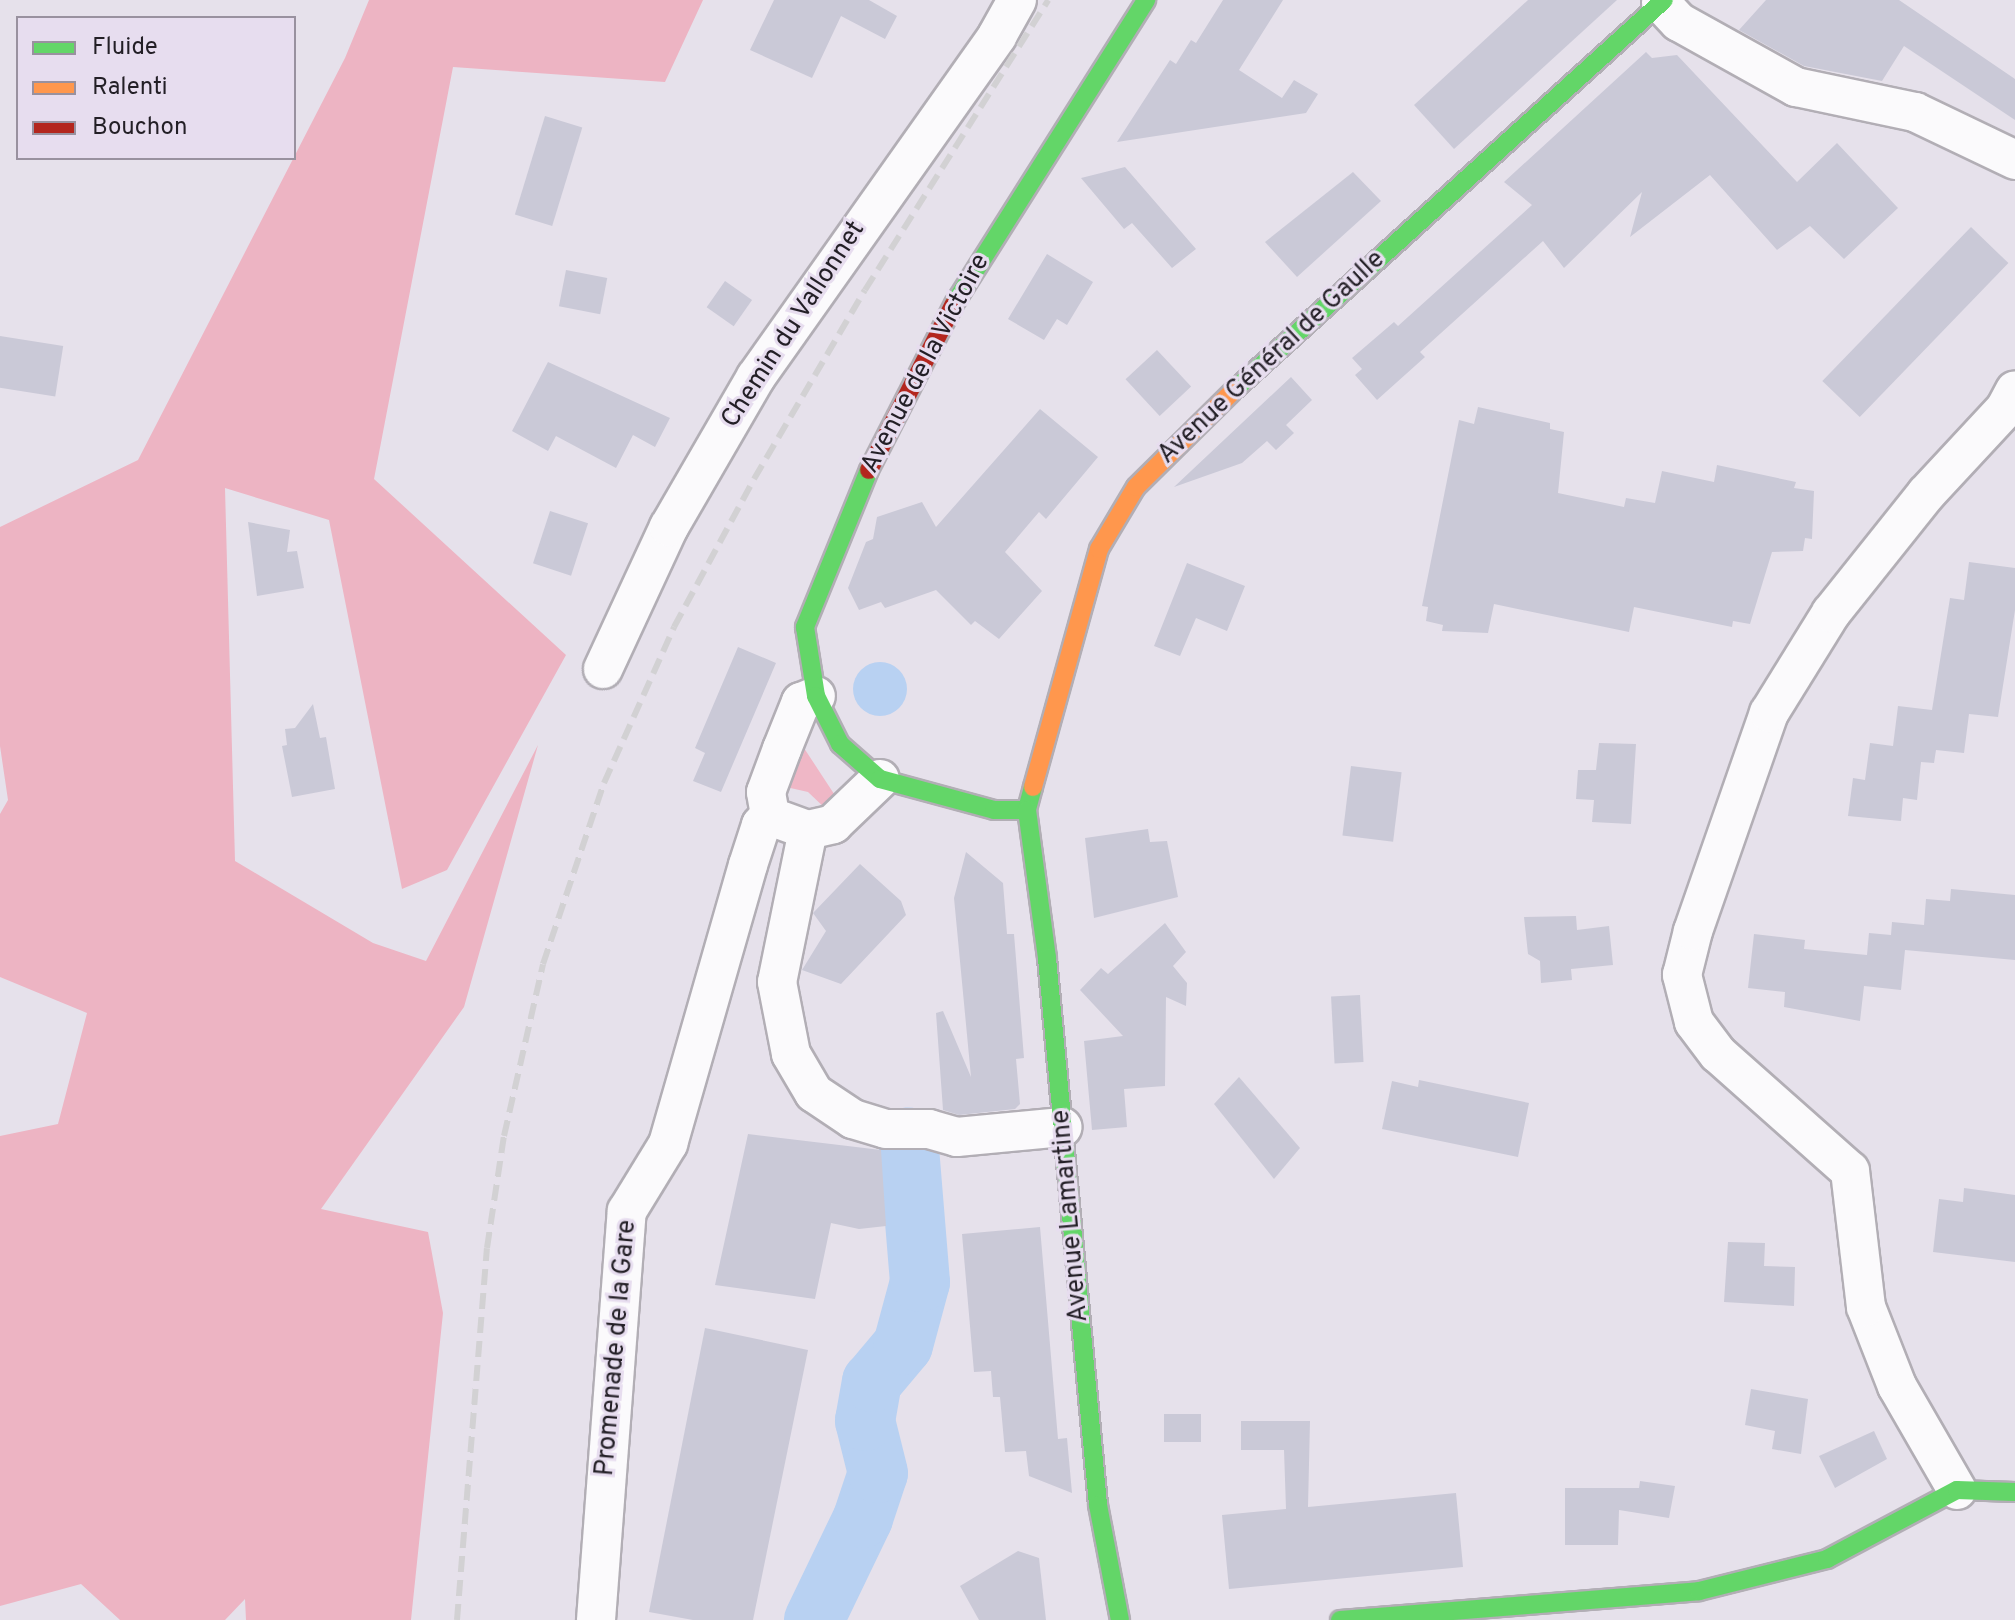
<!DOCTYPE html>
<meta charset="utf-8">
<style>
body{margin:0}
#map{position:relative;width:2015px;height:1620px;overflow:hidden;background:#e6e1eb;font-family:Overpass,sans-serif}
div>[style]{position:absolute}
[style*='--x']{left:calc(var(--x)*1px);top:calc(var(--y)*1px);width:calc(var(--w)*1px);rotate:calc(var(--a)*1deg)}
.green>*{inset:0;background:#efb7c6}
.forest>*{inset:0;background:#edb4c3}
.water>*{inset:0;background:#b8d1f2}
.round{border-radius:50%}
.river>*{height:60px;margin:-30px;padding:0 30px;transform-origin:30px;border-radius:30px;background:#b8d1f2}
.building>*{inset:0;background:#cac9d7;transform-origin:0 0}
.roads{filter:drop-shadow(2px 0 #b2aeb5) drop-shadow(-2px 0 #b2aeb5) drop-shadow(0 2px #b2aeb5) drop-shadow(0 -2px #b2aeb5)}
.street>*{height:38px;margin:-19px;padding:0 19px;transform-origin:19px;border-radius:19px;background:#fbfafc}
.fast>*{height:18px;margin:-9px;padding:0 9px;transform-origin:9px;border-radius:9px;background:#63d668}
.slow>*{height:18px;margin:-9px;padding:0 9px;transform-origin:9px;border-radius:9px;background:#ff974d}
.jam>*{height:18px;margin:-9px;padding:0 9px;transform-origin:9px;border-radius:9px;background:#b3261e}
.rail>*{height:6px;margin-top:-3px;transform-origin:0;background:repeating-linear-gradient(90deg,#d2d1d3 0 16px,transparent 0 24px)}
span{translate:-50% -50%;white-space:nowrap;text-align:center;line-height:1.15;-webkit-text-stroke:6px #e7ddef;paint-order:stroke}
.street-label{font-size:26px;color:#231f26}
.legend{position:absolute;left:16px;top:16px;width:280px;height:144px;box-sizing:border-box;background:#e7ddef;border:2px solid #99919f;margin:0;padding:10px 14px;list-style:none;font-size:24px;color:#231f26}
.legend li{display:flex;align-items:center;gap:16px;height:40px}
.legend b{width:40px;border:2px solid #99919f}
</style>
<div id="map">
<div class="green">
<i style="clip-path:polygon(802px 745px,840px 803px,828px 811px,808px 792px,786px 787px)"></i>
</div>
<div class="forest">
<i style="clip-path:polygon(369px 0,703px 0,665px 82px,453px 67px,374px 479px,566px 655px,447px 870px,402px 889px,329px 520px,225px 488px,235px 861px,373px 943px,426px 961px,538px 745px,464px 1007px,321px 1209px,428px 1232px,443px 1313px,411px 1620px,246px 1620px,245px 1599px,225px 1620px,120px 1620px,81px 1584px,0 1606px,0 1136px,58px 1124px,87px 1013px,0 977px,0 814px,8px 800px,0 746px,0 527px,138px 460px,345px 58px)"></i>
</div>
<div class="water">
<i class="round" style="left:853px;top:662px;width:54px;height:54px"></i>
</div>
<div class="river">
<i style="--x:814;--y:1620;--w:113;--a:-64.3"></i>
<i style="--x:863;--y:1518;--w:47;--a:-71.6"></i>
<i style="--x:878;--y:1473;--w:54;--a:-104"></i>
<i style="--x:865;--y:1421;--w:40;--a:-80"></i>
<i style="--x:872;--y:1382;--w:48;--a:-50"></i>
<i style="--x:903;--y:1345;--w:65;--a:-74.9"></i>
<i style="--x:920;--y:1282;--w:145;--a:-94.7"></i>
</div>
<div class="building">
<i style="clip-path:polygon(774px 0,869px 0,897px 16px,885px 39px,841px 16px,812px 78px,750px 50px)"></i>
<i style="clip-path:polygon(1223px 0,1283px 0,1239px 70px,1282px 98px,1294px 80px,1318px 94px,1306px 113px,1117px 142px,1170px 60px,1176px 64px,1191px 40px,1196px 43px)"></i>
<i style="clip-path:polygon(1528px 0,1617px 0,1454px 149px,1414px 105px)"></i>
<i style="clip-path:polygon(1766px 0,1899px 0,2015px 79px,2015px 120px,1904px 46px,1882px 81px,1804px 66px,1739px 30px)"></i>
<i style="clip-path:polygon(1646px 52px,1652px 58px,1677px 55px,1797px 182px,1837px 143px,1898px 208px,1844px 259px,1810px 226px,1777px 250px,1710px 175px,1630px 237px,1642px 192px,1564px 268px,1543px 241px,1420px 352px,1425px 357px,1377px 400px,1355px 375px,1362px 369px,1352px 358px,1394px 322px,1398px 326px,1532px 205px,1504px 182px)"></i>
<i style="left:545px;top:116px;width:39px;height:103px;rotate:17deg"></i>
<i style="clip-path:polygon(1125px 167px,1196px 249px,1172px 268px,1132px 223px,1124px 229px,1081px 178px)"></i>
<i style="clip-path:polygon(1353px 172px,1381px 201px,1297px 277px,1265px 242px)"></i>
<i style="left:1971px;top:227px;width:52px;height:214px;rotate:44deg"></i>
<i style="clip-path:polygon(1047px 254px,1093px 282px,1067px 325px,1057px 319px,1044px 340px,1008px 319px)"></i>
<i style="left:566px;top:270px;width:42px;height:37px;rotate:11deg"></i>
<i style="left:725px;top:281px;width:33px;height:32px;rotate:35deg"></i>
<i style="left:0;top:336px;width:64px;height:51px;rotate:9deg"></i>
<i style="left:1157px;top:350px;width:50px;height:43px;rotate:47deg"></i>
<i style="clip-path:polygon(548px 362px,670px 418px,655px 447px,633px 435px,616px 468px,556px 436px,548px 451px,512px 431px)"></i>
<i style="clip-path:polygon(1291px 377px,1312px 400px,1286px 425px,1294px 433px,1276px 450px,1267px 441px,1242px 463px,1174px 487px)"></i>
<i style="clip-path:polygon(1478px 407px,1550px 423px,1550px 429px,1564px 432px,1558px 493px,1624px 507px,1626px 498px,1655px 503px,1662px 471px,1714px 482px,1717px 465px,1796px 482px,1794px 488px,1814px 491px,1812px 539px,1805px 538px,1803px 551px,1772px 552px,1750px 624px,1733px 621px,1732px 627px,1634px 607px,1629px 632px,1494px 604px,1488px 633px,1442px 631px,1443px 625px,1426px 621px,1428px 607px,1422px 606px,1459px 420px,1474px 424px)"></i>
<i style="clip-path:polygon(1040px 409px,1098px 457px,1046px 519px,1039px 512px,1005px 552px,1042px 591px,999px 639px,975px 621px,971px 625px,936px 590px,885px 608px,881px 602px,859px 610px,848px 588px,866px 542px,873px 539px,877px 517px,922px 502px,936px 527px)"></i>
<i style="left:550px;top:511px;width:40px;height:55px;rotate:18deg"></i>
<i style="clip-path:polygon(248px 522px,290px 530px,287px 552px,297px 551px,304px 588px,257px 596px)"></i>
<i style="clip-path:polygon(1969px 562px,2015px 568px,2015px 610px,1998px 717px,1969px 714px,1964px 753px,1936px 750px,1934px 763px,1921px 762px,1917px 800px,1903px 798px,1901px 821px,1848px 816px,1853px 778px,1865px 780px,1870px 743px,1893px 746px,1898px 706px,1932px 710px,1950px 598px,1964px 600px)"></i>
<i style="clip-path:polygon(1187px 563px,1245px 586px,1227px 631px,1196px 618px,1180px 656px,1154px 646px)"></i>
<i style="clip-path:polygon(738px 647px,776px 663px,721px 792px,693px 781px,705px 753px,695px 748px)"></i>
<i style="clip-path:polygon(313px 704px,320px 738px,326px 737px,335px 789px,292px 797px,282px 746px,287px 745px,285px 729px,295px 728px)"></i>
<i style="clip-path:polygon(1599px 743px,1636px 744px,1631px 824px,1592px 822px,1594px 800px,1576px 799px,1578px 770px,1596px 770px)"></i>
<i style="left:1351px;top:766px;width:51px;height:70px;rotate:7deg"></i>
<i style="clip-path:polygon(1148px 829px,1150px 842px,1167px 841px,1178px 897px,1094px 918px,1085px 838px)"></i>
<i style="clip-path:polygon(966px 852px,1003px 883px,1007px 934px,1014px 934px,1024px 1058px,1016px 1059px,1020px 1104px,1015px 1109px,959px 1115px,943px 1110px,936px 1013px,943px 1011px,971px 1077px,954px 898px)"></i>
<i style="clip-path:polygon(860px 864px,901px 901px,906px 915px,841px 984px,802px 970px,826px 931px,813px 913px)"></i>
<i style="clip-path:polygon(1951px 889px,2015px 895px,2015px 960px,1905px 950px,1901px 990px,1864px 986px,1860px 1021px,1784px 1007px,1785px 992px,1748px 988px,1754px 934px,1805px 940px,1804px 949px,1867px 955px,1869px 933px,1891px 935px,1892px 922px,1924px 925px,1926px 899px,1950px 901px)"></i>
<i style="clip-path:polygon(1576px 916px,1577px 930px,1609px 926px,1613px 965px,1571px 969px,1572px 980px,1541px 983px,1540px 961px,1528px 954px,1524px 917px)"></i>
<i style="clip-path:polygon(1165px 923px,1186px 952px,1173px 966px,1187px 983px,1186px 1006px,1166px 997px,1165px 1086px,1124px 1089px,1127px 1127px,1092px 1130px,1084px 1041px,1123px 1036px,1080px 990px,1101px 968px,1108px 974px)"></i>
<i style="left:1360px;top:995px;width:67px;height:29px;rotate:87deg"></i>
<i style="clip-path:polygon(1239px 1077px,1300px 1148px,1274px 1179px,1214px 1104px)"></i>
<i style="clip-path:polygon(1419px 1080px,1529px 1103px,1518px 1157px,1382px 1129px,1392px 1081px,1418px 1087px)"></i>
<i style="clip-path:polygon(748px 1134px,881px 1150px,886px 1226px,859px 1229px,831px 1223px,815px 1299px,715px 1285px)"></i>
<i style="clip-path:polygon(1964px 1188px,2015px 1195px,2015px 1262px,1933px 1252px,1939px 1199px,1963px 1202px)"></i>
<i style="clip-path:polygon(1040px 1227px,1058px 1439px,1067px 1438px,1072px 1493px,1029px 1476px,1026px 1451px,1005px 1452px,1000px 1397px,993px 1397px,991px 1371px,974px 1372px,962px 1234px)"></i>
<i style="clip-path:polygon(1728px 1242px,1765px 1243px,1764px 1266px,1795px 1267px,1794px 1306px,1724px 1302px)"></i>
<i style="clip-path:polygon(705px 1328px,808px 1350px,753px 1620px,693px 1620px,649px 1612px)"></i>
<i style="clip-path:polygon(1751px 1389px,1808px 1399px,1801px 1454px,1772px 1449px,1775px 1431px,1745px 1425px)"></i>
<i style="left:1164px;top:1414px;width:37px;height:28px"></i>
<i style="clip-path:polygon(1241px 1421px,1310px 1421px,1308px 1507px,1456px 1493px,1463px 1567px,1229px 1589px,1222px 1515px,1286px 1509px,1284px 1450px,1241px 1450px)"></i>
<i style="clip-path:polygon(1874px 1431px,1887px 1459px,1835px 1488px,1819px 1456px)"></i>
<i style="clip-path:polygon(1640px 1481px,1675px 1486px,1669px 1518px,1619px 1510px,1618px 1545px,1565px 1545px,1565px 1488px,1639px 1488px)"></i>
<i style="clip-path:polygon(1018px 1551px,1039px 1558px,1046px 1620px,979px 1620px,960px 1586px)"></i>
</div>
<div class="roads">
<div class="street">
<i style="--x:1661;--y:3;--w:26;--a:47"></i>
<i style="--x:1679;--y:22;--w:134;--a:29.1"></i>
<i style="--x:1796;--y:87;--w:122;--a:11.9"></i>
<i style="--x:1915;--y:112;--w:111;--a:25.6"></i>
<i style="--x:603;--y:669;--w:157;--a:-65.1"></i>
<i style="--x:669;--y:527;--w:173;--a:-59.9"></i>
<i style="--x:756;--y:377;--w:418;--a:-54.7"></i>
<i style="--x:997;--y:36;--w:41;--a:-60.9"></i>
<i style="--x:770;--y:815;--w:23;--a:-100"></i>
<i style="--x:766;--y:792;--w:46;--a:-69.6"></i>
<i style="--x:782;--y:749;--w:51;--a:-68"></i>
<i style="--x:801;--y:702;--w:16;--a:-22"></i>
<i style="--x:783;--y:821;--w:27;--a:20"></i>
<i style="--x:808;--y:830;--w:26;--a:-13"></i>
<i style="--x:833;--y:824;--w:65;--a:-43.8"></i>
<i style="--x:808;--y:830;--w:155;--a:101.5"></i>
<i style="--x:777;--y:982;--w:73;--a:79"></i>
<i style="--x:791;--y:1054;--w:45;--a:59.5"></i>
<i style="--x:814;--y:1093;--w:47;--a:33.7"></i>
<i style="--x:853;--y:1119;--w:34;--a:17"></i>
<i style="--x:886;--y:1129;--w:43;--a:0"></i>
<i style="--x:929;--y:1129;--w:29;--a:16"></i>
<i style="--x:957;--y:1137;--w:106;--a:-5.4"></i>
<i style="--x:1957;--y:1490;--w:120;--a:-120"></i>
<i style="--x:1897;--y:1386;--w:85;--a:-111.4"></i>
<i style="--x:1866;--y:1307;--w:137;--a:-96.7"></i>
<i style="--x:1850;--y:1171;--w:176;--a:-138.4"></i>
<i style="--x:1718;--y:1054;--w:40;--a:-127"></i>
<i style="--x:1694;--y:1022;--w:49;--a:-104.3"></i>
<i style="--x:1682;--y:975;--w:45;--a:-76"></i>
<i style="--x:1693;--y:931;--w:231;--a:-70.8"></i>
<i style="--x:1769;--y:713;--w:118;--a:-58.2"></i>
<i style="--x:1831;--y:613;--w:152;--a:-51.4"></i>
<i style="--x:1926;--y:494;--w:116;--a:-47.1"></i>
<i style="--x:2005;--y:409;--w:21;--a:-62"></i>
<i style="--x:596;--y:1620;--w:410;--a:-85.7"></i>
<i style="--x:627;--y:1211;--w:79;--a:-58.5"></i>
<i style="--x:668;--y:1144;--w:290;--a:-74"></i>
<i style="--x:748;--y:865;--w:42;--a:-72"></i>
<i style="--x:761;--y:825;--w:13;--a:-48"></i>
</div>
<div class="fast">
<i style="--x:954;--y:304;--w:360;--a:-57.7"></i>
<i style="--x:1232;--y:392;--w:583;--a:-42.22"></i>
<i style="--x:869;--y:470;--w:170;--a:112.2"></i>
<i style="--x:805;--y:627;--w:70;--a:80.9"></i>
<i style="--x:816;--y:696;--w:54;--a:63.4"></i>
<i style="--x:840;--y:744;--w:53;--a:41.2"></i>
<i style="--x:880;--y:779;--w:118;--a:15.2"></i>
<i style="--x:994;--y:810;--w:33;--a:0"></i>
<i style="--x:1033;--y:787;--w:24;--a:105"></i>
<i style="--x:1027;--y:810;--w:149;--a:82.3"></i>
<i style="--x:1047;--y:958;--w:549;--a:84.67"></i>
<i style="--x:1098;--y:1505;--w:117;--a:79.2"></i>
<i style="--x:1340;--y:1620;--w:360;--a:-4.6"></i>
<i style="--x:1699;--y:1591;--w:132;--a:-14"></i>
<i style="--x:1827;--y:1559;--w:147;--a:-28"></i>
<i style="--x:1957;--y:1490;--w:58;--a:2"></i>
</div>
<div class="slow">
<i style="--x:1033;--y:787;--w:247;--a:-74.5"></i>
<i style="--x:1099;--y:549;--w:72;--a:-59.2"></i>
<i style="--x:1136;--y:487;--w:135;--a:-44.7"></i>
</div>
<div class="jam">
<i style="--x:869;--y:470;--w:186;--a:-62.9"></i>
</div>
</div>
<div class="rail">
<i style="--x:457;--y:1620;--w:373;--a:-85.4"></i>
<i style="--x:487;--y:1248;--w:113;--a:-81.4"></i>
<i style="--x:504;--y:1136;--w:176;--a:-77.2"></i>
<i style="--x:543;--y:964;--w:191;--a:-71.4"></i>
<i style="--x:604;--y:783;--w:171;--a:-65.8"></i>
<i style="--x:674;--y:627;--w:168;--a:-61.6"></i>
<i style="--x:754;--y:479;--w:219;--a:-59.6"></i>
<i style="--x:865;--y:290;--w:343;--a:-57.7"></i>
</div>
<div class="street-label">
<span style="left:794px;top:325px;rotate:-57deg">Chemin du Vallonnet</span>
<span style="left:1272px;top:358px;rotate:-43deg">Avenue Général de Gaulle</span>
<span style="left:926px;top:364px;rotate:-62deg">Avenue de la Victoire</span>
<span style="left:1071px;top:1216px;rotate:-95deg">Avenue Lamartine</span>
<span style="left:617px;top:1348px;rotate:-85deg">Promenade de la Gare</span>
</div>
<ul class="legend">
<li><b style="height:10px;background:#63d668"></b>Fluide</li>
<li><b style="height:10px;background:#ff974d"></b>Ralenti</li>
<li><b style="height:10px;background:#b3261e"></b>Bouchon</li>
</ul>
</div>
